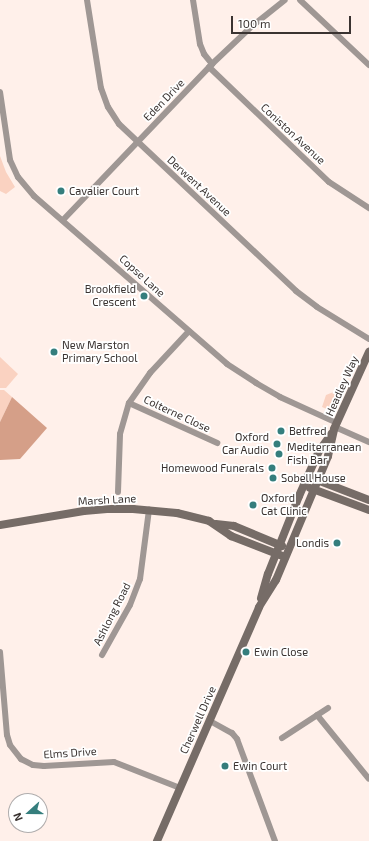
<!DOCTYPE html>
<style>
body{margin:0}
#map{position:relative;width:369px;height:841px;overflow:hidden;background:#fff0ea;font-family:"Exo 2",sans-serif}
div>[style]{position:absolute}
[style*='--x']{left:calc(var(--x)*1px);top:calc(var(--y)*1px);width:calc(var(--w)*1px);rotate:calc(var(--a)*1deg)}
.green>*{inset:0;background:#fad2c1}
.forest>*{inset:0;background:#d59f88}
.street>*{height:6px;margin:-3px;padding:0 3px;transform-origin:3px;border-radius:3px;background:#9f9794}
.secondary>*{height:8px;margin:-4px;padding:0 4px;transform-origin:4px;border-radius:4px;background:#766c67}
.dots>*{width:11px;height:11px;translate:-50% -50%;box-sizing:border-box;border:2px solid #fff;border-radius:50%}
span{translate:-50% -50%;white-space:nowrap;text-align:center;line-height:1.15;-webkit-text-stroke:3.5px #fff;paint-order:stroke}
.street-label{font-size:11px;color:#3a3331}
.poi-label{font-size:11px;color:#3a3331}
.left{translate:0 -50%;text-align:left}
.right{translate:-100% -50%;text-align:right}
.north{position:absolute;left:8px;top:793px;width:40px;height:40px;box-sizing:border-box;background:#fff;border:1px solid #b0adad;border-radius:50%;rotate:249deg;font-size:11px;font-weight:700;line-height:16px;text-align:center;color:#3a3331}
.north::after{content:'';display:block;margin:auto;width:14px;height:18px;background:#357e7d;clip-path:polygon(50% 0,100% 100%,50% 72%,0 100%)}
.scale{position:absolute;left:231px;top:16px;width:120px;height:18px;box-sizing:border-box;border:2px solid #3a3331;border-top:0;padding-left:5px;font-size:12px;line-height:14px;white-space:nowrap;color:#3a3331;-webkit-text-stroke:3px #fff;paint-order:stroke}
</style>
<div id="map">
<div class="green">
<i style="clip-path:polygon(0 156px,6px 172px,15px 187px,6px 194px,0 191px)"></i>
<i style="clip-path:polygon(0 357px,18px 374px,6px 388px,0 388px)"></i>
<i style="clip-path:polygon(341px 389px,332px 408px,329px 410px,322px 407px,326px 395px)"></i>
<i style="clip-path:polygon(0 390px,4px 390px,12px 397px,0 422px)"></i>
</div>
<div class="forest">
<i style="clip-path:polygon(12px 397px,47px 428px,20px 459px,0 460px,0 422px)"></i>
</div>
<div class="street">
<i style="--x:87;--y:0;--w:89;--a:81"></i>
<i style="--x:101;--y:88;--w:20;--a:70"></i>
<i style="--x:108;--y:107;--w:20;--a:57"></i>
<i style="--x:119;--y:124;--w:243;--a:43.3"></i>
<i style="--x:296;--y:291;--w:26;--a:37"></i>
<i style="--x:317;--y:307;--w:61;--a:31.6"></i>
<i style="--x:193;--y:0;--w:45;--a:81"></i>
<i style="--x:200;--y:44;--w:11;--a:68"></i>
<i style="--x:204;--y:54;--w:13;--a:51"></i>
<i style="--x:300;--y:0;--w:95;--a:43.3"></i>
<i style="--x:209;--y:67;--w:166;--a:43.8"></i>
<i style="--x:329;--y:182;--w:48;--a:33"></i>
<i style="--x:0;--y:92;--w:69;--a:81.6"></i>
<i style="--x:10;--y:160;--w:19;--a:65"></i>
<i style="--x:18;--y:177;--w:25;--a:50"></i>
<i style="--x:34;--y:196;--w:256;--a:41"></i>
<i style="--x:227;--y:364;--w:35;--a:33"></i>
<i style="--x:256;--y:383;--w:28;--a:30"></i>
<i style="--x:280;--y:397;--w:63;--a:24.5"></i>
<i style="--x:63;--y:220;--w:216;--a:-46.3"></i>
<i style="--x:212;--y:64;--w:54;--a:-43.5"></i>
<i style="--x:251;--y:27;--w:43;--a:-38.5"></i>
<i style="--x:129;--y:403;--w:97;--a:24.4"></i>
<i style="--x:335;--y:427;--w:37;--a:24"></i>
<i style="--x:118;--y:492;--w:58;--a:-88"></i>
<i style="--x:120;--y:434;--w:32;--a:-74"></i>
<i style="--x:129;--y:403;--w:37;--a:-55"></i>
<i style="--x:150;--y:373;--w:57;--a:-47.1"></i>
<i style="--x:0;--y:652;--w:83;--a:85.2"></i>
<i style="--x:7;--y:735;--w:10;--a:73"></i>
<i style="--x:10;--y:745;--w:18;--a:52"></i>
<i style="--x:21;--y:759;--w:13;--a:27"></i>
<i style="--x:33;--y:765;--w:11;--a:5"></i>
<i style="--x:44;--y:766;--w:70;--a:-3.3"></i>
<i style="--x:114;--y:762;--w:71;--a:21.5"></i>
<i style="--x:102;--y:655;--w:57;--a:-60.8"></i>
<i style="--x:130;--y:605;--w:28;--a:-69"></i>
<i style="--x:140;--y:579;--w:70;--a:-82.6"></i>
<i style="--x:317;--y:715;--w:82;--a:50.9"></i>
<i style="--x:210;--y:721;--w:25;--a:29"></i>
<i style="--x:232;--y:733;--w:8;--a:50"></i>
<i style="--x:237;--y:739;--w:109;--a:69.6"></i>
<i style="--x:282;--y:738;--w:55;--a:-33.1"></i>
</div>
<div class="secondary">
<i style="--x:312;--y:478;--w:61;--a:21.1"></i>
<i style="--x:310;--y:488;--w:63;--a:20.4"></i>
<i style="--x:216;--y:524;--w:18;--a:6"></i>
<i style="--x:234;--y:526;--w:52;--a:22.6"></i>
<i style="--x:0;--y:525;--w:85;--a:-9.5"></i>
<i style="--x:84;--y:511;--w:23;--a:-5"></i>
<i style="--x:107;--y:509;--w:26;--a:0"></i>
<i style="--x:133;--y:509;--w:44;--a:5.2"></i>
<i style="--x:177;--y:513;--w:33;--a:14"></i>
<i style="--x:209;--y:521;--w:27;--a:34"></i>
<i style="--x:231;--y:536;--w:58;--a:21.3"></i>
<i style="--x:261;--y:598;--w:25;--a:-74"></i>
<i style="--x:268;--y:574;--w:84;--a:-68.3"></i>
<i style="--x:299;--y:496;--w:49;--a:-66"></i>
<i style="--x:319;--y:451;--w:22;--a:-54"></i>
<i style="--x:157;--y:841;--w:255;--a:-66.4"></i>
<i style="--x:259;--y:607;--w:32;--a:-58"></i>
<i style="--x:276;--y:580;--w:134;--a:-67.2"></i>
<i style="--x:328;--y:456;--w:28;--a:-77"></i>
<i style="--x:334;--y:429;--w:85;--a:-65.6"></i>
</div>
<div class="dots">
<i style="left:61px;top:191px;background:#357e7d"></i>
<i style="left:144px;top:296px;background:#357e7d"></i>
<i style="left:54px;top:352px;background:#357e7d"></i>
<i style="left:281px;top:431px;background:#357e7d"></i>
<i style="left:277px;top:444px;background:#357e7d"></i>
<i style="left:279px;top:454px;background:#357e7d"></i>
<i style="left:272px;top:468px;background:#357e7d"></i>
<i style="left:273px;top:478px;background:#357e7d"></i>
<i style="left:253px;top:505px;background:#357e7d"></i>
<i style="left:337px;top:543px;background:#357e7d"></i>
<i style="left:246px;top:652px;background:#357e7d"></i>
<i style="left:225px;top:766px;background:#357e7d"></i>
</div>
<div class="street-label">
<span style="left:164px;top:100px;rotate:-46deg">Eden Drive</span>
<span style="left:293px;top:134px;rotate:43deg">Coniston Avenue</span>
<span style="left:199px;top:186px;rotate:43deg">Derwent Avenue</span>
<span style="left:142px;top:276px;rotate:42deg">Copse Lane</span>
<span style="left:342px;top:386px;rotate:-66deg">Headley Way</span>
<span style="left:177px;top:414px;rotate:25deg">Colterne Close</span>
<span style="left:107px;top:500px;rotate:-3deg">Marsh Lane</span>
<span style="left:112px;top:614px;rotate:-63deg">Ashlong Road</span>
<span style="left:198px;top:720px;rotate:-66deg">Cherwell Drive</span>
<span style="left:70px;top:753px;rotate:-4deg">Elms Drive</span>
</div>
<div class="poi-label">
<span class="left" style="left:69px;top:191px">Cavalier Court</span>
<span class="right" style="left:136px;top:296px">Brookfield<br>Crescent</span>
<span class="left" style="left:62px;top:352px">New Marston<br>Primary School</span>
<span class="left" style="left:289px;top:431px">Betfred</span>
<span class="right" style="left:269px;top:444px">Oxford<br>Car Audio</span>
<span class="left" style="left:287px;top:454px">Mediterranean<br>Fish Bar</span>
<span class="right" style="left:264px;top:468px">Homewood Funerals</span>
<span class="left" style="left:281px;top:478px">Sobell House</span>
<span class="left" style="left:261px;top:505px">Oxford<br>Cat Clinic</span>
<span class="right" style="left:329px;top:543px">Londis</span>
<span class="left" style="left:254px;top:652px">Ewin Close</span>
<span class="left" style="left:233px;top:766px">Ewin Court</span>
</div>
<div class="north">N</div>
<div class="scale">100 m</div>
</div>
